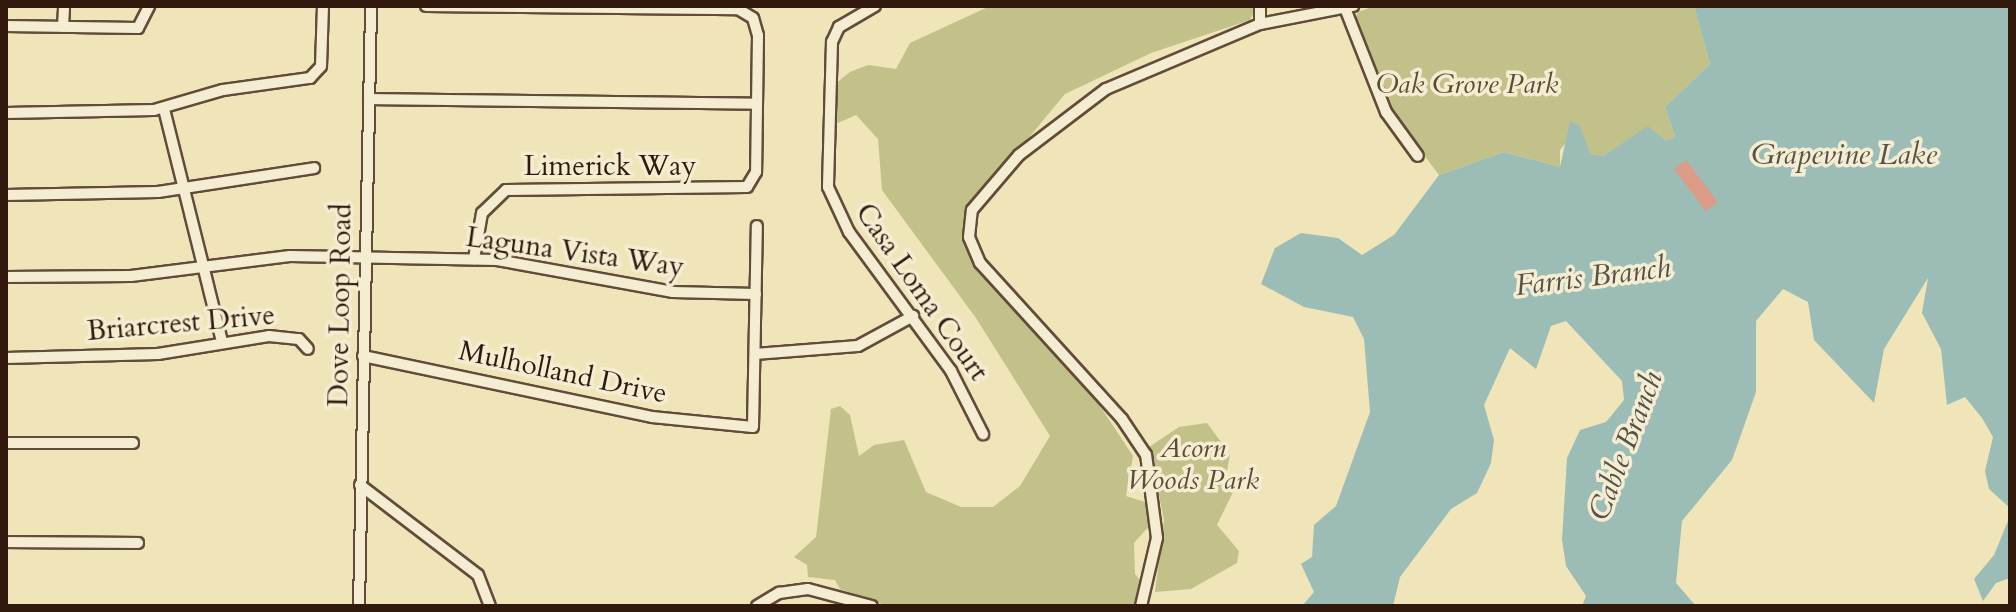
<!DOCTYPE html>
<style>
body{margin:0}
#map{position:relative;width:2016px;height:612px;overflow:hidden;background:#f0e4b9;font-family:Cardo,serif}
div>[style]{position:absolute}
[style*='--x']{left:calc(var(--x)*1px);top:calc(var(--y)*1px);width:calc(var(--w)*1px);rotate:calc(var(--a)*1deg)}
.green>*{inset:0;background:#c2c18a}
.water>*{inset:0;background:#9cbdb6}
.building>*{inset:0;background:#dc9c87;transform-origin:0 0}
.roads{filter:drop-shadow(2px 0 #624c39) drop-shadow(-2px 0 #624c39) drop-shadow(0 2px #624c39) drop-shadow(0 -2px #624c39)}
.minor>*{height:10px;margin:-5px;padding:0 5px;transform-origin:5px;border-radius:5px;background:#f5edd2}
span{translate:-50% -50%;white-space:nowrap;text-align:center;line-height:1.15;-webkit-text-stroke:7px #f5edd2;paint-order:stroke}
.park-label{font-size:28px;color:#5d4b33;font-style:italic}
.street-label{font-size:28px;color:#32190e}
.water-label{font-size:30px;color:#575249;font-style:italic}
.frame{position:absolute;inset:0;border:8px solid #32190e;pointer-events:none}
</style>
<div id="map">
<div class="green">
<i style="clip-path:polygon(990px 6px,1257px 6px,1250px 20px,1151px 53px,1065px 94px,966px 213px,966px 247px,981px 272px,1096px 400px,1133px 456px,1126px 496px,1145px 502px,1151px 524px,1134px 543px,1135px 574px,1145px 586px,1135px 606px,888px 606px,840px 589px,835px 580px,808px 577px,807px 565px,794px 557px,816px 537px,831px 409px,840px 406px,850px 415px,859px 456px,874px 445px,904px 440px,926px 492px,961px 507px,993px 507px,1020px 486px,1050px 436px,976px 318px,882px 190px,878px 139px,856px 115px,838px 123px,833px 114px,835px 84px,850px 72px,868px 65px,896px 69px,910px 43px)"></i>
<i style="clip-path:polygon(1375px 6px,1694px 6px,1710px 64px,1665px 107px,1675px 137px,1666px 142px,1648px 127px,1603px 156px,1589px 154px,1580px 127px,1560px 150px,1560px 167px,1504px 152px,1439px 175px,1387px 105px,1354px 21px,1358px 12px)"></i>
<i style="clip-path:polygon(1207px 423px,1230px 454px,1226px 477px,1236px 486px,1217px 525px,1239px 551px,1237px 563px,1191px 589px,1155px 592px,1164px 520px,1149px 447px,1179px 427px)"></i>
</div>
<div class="water">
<i style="clip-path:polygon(1694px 6px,2010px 6px,2010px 508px,1989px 489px,1985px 471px,1993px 437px,1982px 418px,1965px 397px,1947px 405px,1941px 349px,1922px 313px,1928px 278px,1884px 349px,1874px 403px,1814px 340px,1808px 302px,1783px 289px,1756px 321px,1756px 392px,1732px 460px,1682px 521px,1676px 583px,1696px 606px,1582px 606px,1586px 596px,1566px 566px,1562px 540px,1567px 458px,1580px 430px,1606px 422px,1624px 400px,1622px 381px,1566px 321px,1551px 326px,1536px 369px,1510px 348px,1484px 405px,1494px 440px,1491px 463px,1477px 493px,1451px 509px,1400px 577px,1393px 606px,1302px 606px,1314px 592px,1301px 564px,1312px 557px,1314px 525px,1336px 506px,1370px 412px,1364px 339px,1353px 317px,1304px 307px,1261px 284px,1275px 248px,1301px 233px,1338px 238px,1362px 255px,1394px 235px,1439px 175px,1504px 152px,1560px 167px,1570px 121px,1580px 126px,1590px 154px,1603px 156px,1648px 126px,1666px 141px,1675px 137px,1665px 107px,1710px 64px)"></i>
<i style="clip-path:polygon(2010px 516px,2010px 578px,1996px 583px,1983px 601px,1974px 579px,1994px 555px)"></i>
</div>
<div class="building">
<i style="left:1686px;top:160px;width:53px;height:15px;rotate:53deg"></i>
</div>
<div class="roads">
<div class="minor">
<i style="--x:426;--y:6;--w:312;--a:0.6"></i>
<i style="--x:738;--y:9;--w:17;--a:31"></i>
<i style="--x:753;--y:18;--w:18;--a:74"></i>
<i style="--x:758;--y:35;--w:137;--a:90.8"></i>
<i style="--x:756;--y:172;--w:17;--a:121"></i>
<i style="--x:747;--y:187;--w:241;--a:179.3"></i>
<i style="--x:506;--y:190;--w:33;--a:136"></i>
<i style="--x:482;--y:213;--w:47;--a:99.9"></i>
<i style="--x:875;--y:6;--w:42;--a:149.7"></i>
<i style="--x:839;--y:27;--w:17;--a:115"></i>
<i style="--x:832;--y:42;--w:145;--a:91.6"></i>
<i style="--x:828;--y:187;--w:50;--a:65"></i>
<i style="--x:849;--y:232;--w:172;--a:53.7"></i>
<i style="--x:951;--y:371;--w:71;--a:63.1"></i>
<i style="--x:1260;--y:6;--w:18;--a:90"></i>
<i style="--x:1345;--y:8;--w:112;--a:68.5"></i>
<i style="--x:1386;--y:112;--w:54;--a:54"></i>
<i style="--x:6;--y:26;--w:132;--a:0.9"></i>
<i style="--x:138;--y:28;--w:25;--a:-63"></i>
<i style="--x:63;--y:27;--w:21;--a:-87"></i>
<i style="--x:369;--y:99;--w:388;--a:0.7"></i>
<i style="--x:164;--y:109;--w:239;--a:76"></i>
<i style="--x:6;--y:113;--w:148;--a:-1.2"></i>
<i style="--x:154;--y:110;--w:72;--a:-16.2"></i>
<i style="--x:223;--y:90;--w:88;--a:-7.9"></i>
<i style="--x:310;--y:78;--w:16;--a:-47"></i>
<i style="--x:321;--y:66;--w:60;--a:-88.1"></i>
<i style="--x:6;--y:195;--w:152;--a:-1.1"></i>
<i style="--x:158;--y:192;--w:158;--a:-8.7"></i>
<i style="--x:6;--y:277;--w:125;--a:-0.5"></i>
<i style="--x:131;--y:276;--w:160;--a:-7.2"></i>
<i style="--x:290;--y:256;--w:207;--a:1.1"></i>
<i style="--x:497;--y:260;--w:179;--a:10.3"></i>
<i style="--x:673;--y:292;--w:83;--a:1.4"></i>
<i style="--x:755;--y:354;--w:103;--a:-4.4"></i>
<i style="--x:858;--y:346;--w:63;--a:-28.6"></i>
<i style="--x:363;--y:356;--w:295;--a:11.9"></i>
<i style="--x:652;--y:417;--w:101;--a:5.7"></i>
<i style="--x:753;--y:427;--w:201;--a:-88.9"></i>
<i style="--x:6;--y:358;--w:152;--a:-1.5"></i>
<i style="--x:158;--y:354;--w:112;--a:-9.2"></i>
<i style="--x:269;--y:336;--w:30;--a:6"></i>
<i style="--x:299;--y:339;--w:13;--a:48"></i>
<i style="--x:6;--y:443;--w:127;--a:0"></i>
<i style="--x:360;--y:485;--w:148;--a:37.3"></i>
<i style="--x:478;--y:575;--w:33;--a:69"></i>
<i style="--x:6;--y:542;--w:132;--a:0.4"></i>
<i style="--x:359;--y:606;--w:600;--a:-88.85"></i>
<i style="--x:757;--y:606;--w:26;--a:-31"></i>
<i style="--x:779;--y:593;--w:29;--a:-8"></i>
<i style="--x:808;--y:589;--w:66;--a:14.9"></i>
<i style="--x:1141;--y:606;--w:70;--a:-76.8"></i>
<i style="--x:1157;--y:538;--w:84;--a:-97.5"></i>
<i style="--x:1146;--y:455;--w:43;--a:-123.7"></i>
<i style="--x:1122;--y:419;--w:211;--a:-132.3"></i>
<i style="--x:980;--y:263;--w:28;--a:-113"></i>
<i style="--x:969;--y:237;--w:27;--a:-84"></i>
<i style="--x:972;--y:210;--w:72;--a:-49.5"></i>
<i style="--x:1019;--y:155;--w:109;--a:-37.2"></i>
<i style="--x:1106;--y:89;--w:167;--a:-22.9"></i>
<i style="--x:1260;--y:24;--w:95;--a:-11"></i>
</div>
</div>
<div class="park-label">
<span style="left:1467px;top:84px">Oak Grove Park</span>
<span style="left:1193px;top:464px">Acorn<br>Woods Park</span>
</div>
<div class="street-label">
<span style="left:610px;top:166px">Limerick Way</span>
<span style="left:575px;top:252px;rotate:8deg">Laguna Vista Way</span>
<span style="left:922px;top:292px;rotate:55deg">Casa Loma Court</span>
<span style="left:340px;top:305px;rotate:-89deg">Dove Loop Road</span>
<span style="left:181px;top:323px;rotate:-5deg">Briarcrest Drive</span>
<span style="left:563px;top:372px;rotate:12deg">Mulholland Drive</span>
</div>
<div class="water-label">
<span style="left:1844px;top:155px">Grapevine Lake</span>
<span style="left:1593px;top:277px;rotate:-7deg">Farris Branch</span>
<span style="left:1626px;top:446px;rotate:-69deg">Cable Branch</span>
</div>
<div class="frame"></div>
</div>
